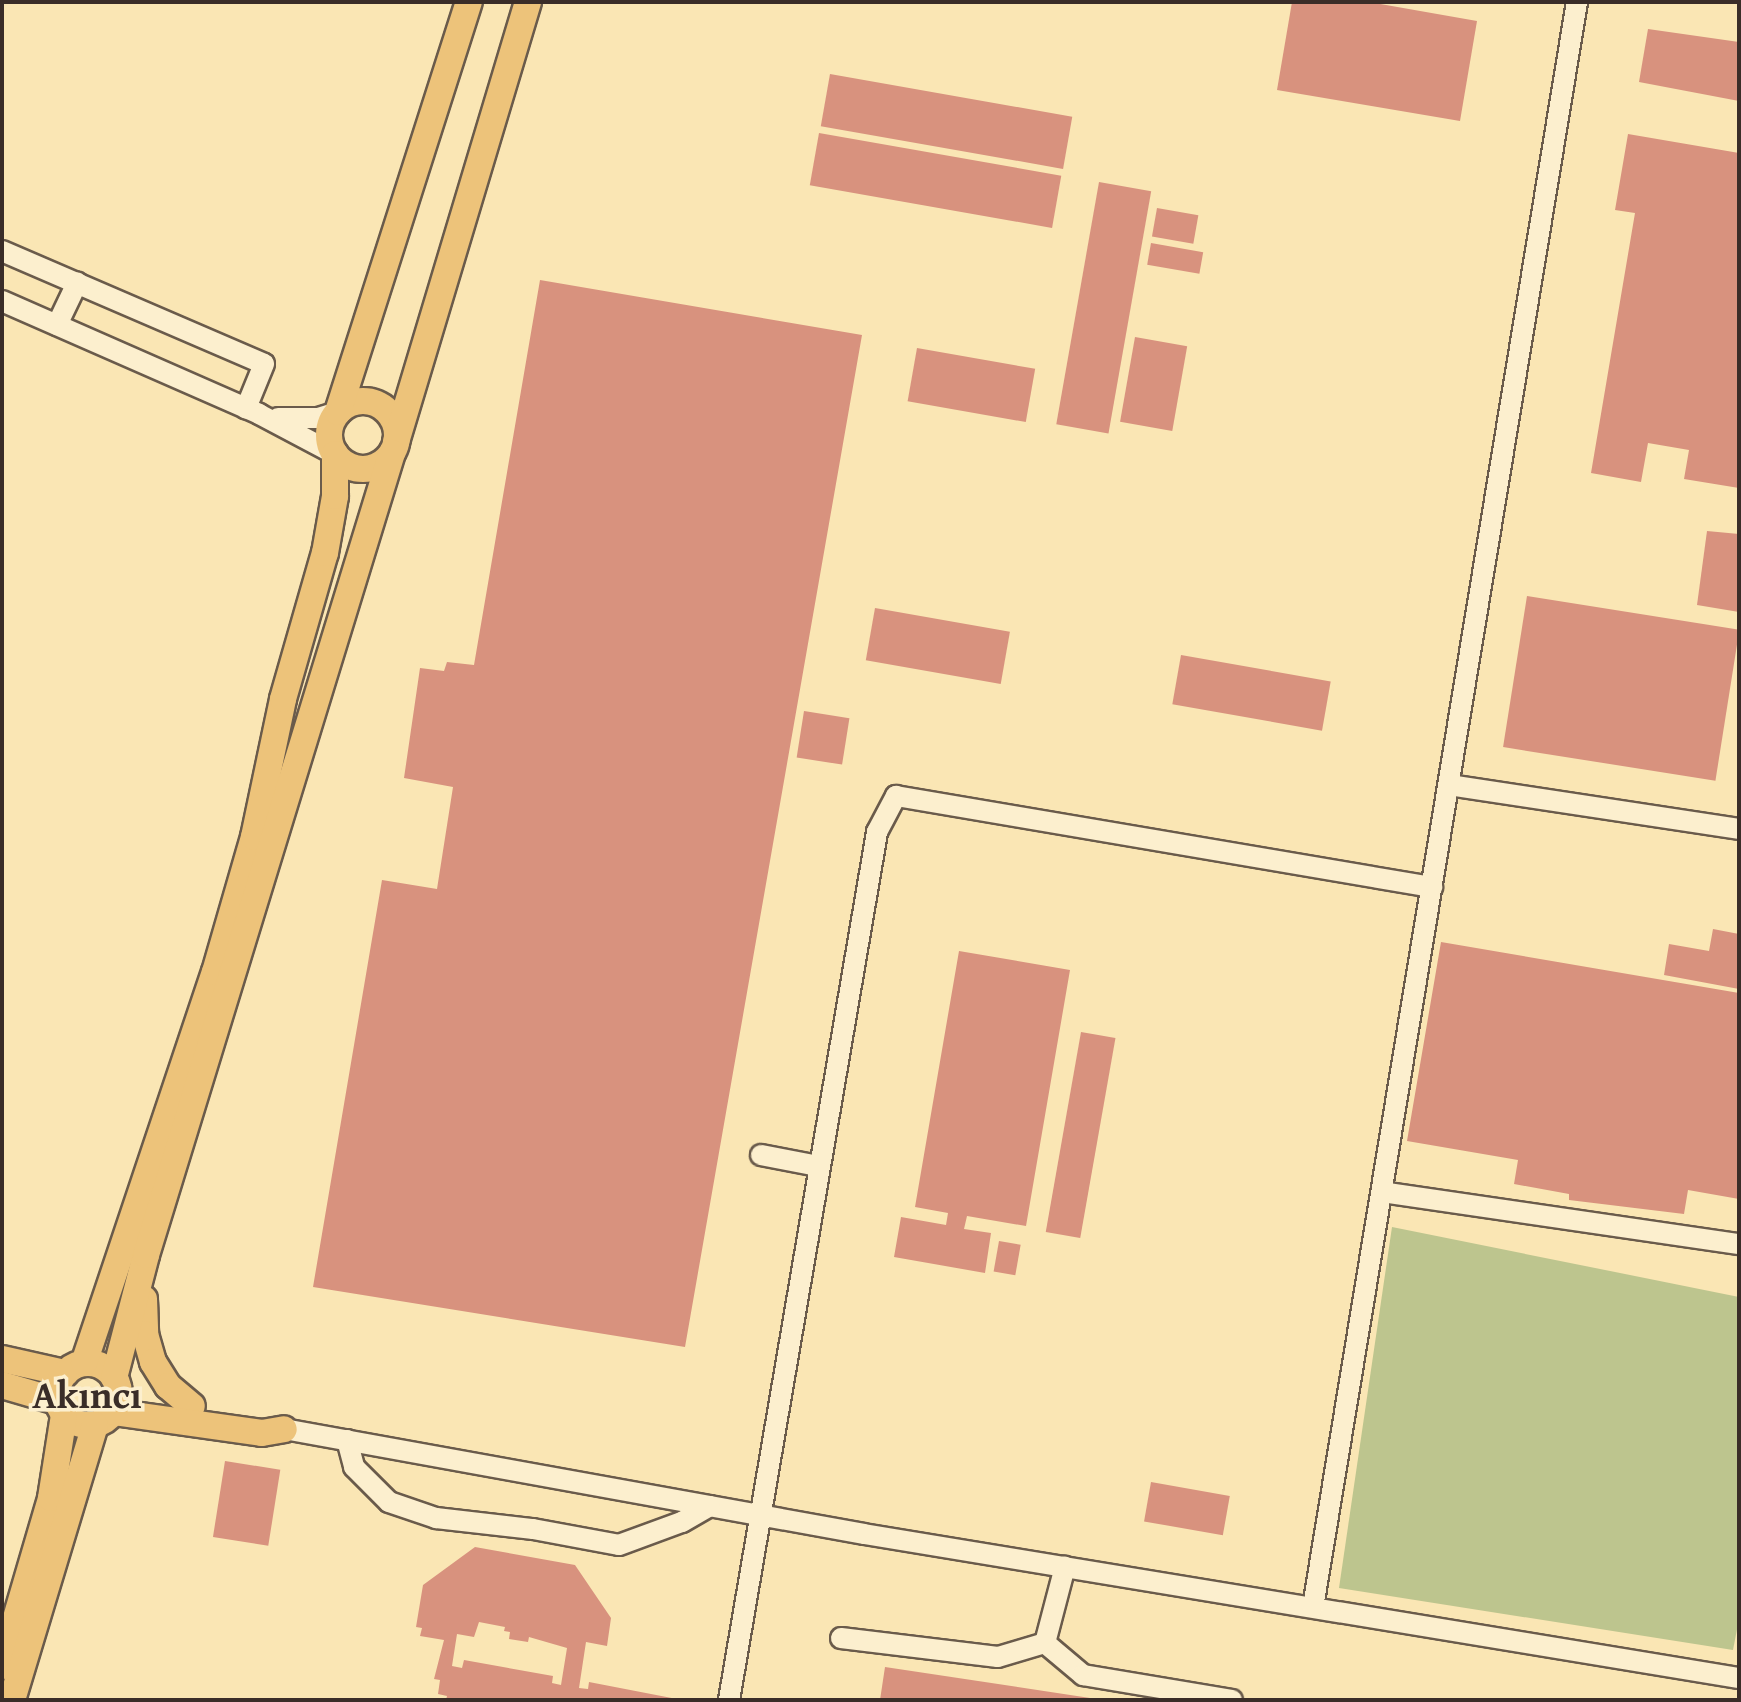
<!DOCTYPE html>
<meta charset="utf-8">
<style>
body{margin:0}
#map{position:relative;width:1741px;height:1702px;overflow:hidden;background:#fae6b4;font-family:"Gentium Book Plus",serif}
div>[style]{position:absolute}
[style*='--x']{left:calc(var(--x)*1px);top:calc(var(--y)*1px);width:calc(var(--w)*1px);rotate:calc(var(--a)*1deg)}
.green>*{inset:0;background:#bdc58e}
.building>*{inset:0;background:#d8927e;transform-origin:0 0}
.roads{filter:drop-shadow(2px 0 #6a5b4b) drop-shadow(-2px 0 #6a5b4b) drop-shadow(0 2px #6a5b4b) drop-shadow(0 -2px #6a5b4b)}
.minor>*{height:20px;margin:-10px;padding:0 10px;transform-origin:10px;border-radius:10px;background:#fcefce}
.major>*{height:26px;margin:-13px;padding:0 13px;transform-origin:13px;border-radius:13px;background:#edc37a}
.major>.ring{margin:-13px;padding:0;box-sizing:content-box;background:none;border:26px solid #edc37a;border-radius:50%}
span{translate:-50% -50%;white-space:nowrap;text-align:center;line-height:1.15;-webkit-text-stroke:7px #fcefce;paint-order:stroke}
.district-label{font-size:38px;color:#3a2d28;font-weight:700}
.frame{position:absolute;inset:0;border:4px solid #3a2d28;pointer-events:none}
</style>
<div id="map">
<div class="green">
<i style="clip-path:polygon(1392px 1227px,1739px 1297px,1739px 1619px,1733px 1650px,1339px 1588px)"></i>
</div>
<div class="building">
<i style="clip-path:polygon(1292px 2px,1369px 2px,1477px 21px,1460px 121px,1277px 90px)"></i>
<i style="clip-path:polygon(1648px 29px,1739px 42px,1739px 101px,1639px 82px)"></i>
<i style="left:830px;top:74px;width:246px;height:53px;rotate:10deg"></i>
<i style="left:819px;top:133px;width:246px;height:53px;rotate:10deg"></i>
<i style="clip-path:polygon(1628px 134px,1739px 153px,1739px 488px,1684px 479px,1689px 450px,1648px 443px,1641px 482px,1591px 473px,1635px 213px,1615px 210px)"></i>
<i style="left:1099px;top:182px;width:53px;height:246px;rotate:10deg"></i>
<i style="left:1157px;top:208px;width:42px;height:29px;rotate:10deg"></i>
<i style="left:1151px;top:243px;width:53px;height:22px;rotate:10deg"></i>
<i style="clip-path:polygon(540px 280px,862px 335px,685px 1347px,313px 1287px,382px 880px,437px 889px,453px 787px,404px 778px,420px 668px,444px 671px,447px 662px,474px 665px)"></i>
<i style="left:1135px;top:337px;width:53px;height:86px;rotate:10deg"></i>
<i style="left:917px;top:348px;width:120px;height:54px;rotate:10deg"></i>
<i style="clip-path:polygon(1707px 531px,1739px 534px,1739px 612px,1697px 605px)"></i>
<i style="left:1527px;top:596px;width:215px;height:153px;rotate:9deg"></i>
<i style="left:875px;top:608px;width:137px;height:53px;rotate:10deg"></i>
<i style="left:1181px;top:655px;width:152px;height:50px;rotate:10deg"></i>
<i style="left:804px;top:711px;width:46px;height:47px;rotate:9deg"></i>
<i style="clip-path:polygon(1713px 929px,1739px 934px,1739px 989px,1664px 975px,1669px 944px,1709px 951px)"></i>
<i style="clip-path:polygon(1441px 942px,1739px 993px,1739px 1199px,1688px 1190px,1684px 1214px,1569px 1200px,1569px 1194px,1514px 1184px,1518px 1160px,1407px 1141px)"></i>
<i style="clip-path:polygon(959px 951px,1070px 970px,1026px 1226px,967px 1216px,964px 1229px,991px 1233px,985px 1273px,894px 1257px,901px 1217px,946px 1225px,948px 1213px,915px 1207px)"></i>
<i style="left:1081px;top:1032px;width:35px;height:203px;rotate:10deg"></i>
<i style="left:999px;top:1241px;width:22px;height:31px;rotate:10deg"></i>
<i style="left:225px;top:1461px;width:56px;height:77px;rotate:9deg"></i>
<i style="left:1151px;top:1482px;width:80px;height:40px;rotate:10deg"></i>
<i style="clip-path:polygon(evenodd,475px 1547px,575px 1565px,611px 1618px,607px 1646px,586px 1642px,579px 1688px,588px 1689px,589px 1682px,682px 1700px,446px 1700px,447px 1696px,438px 1694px,440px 1680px,434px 1679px,444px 1640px,420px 1636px,422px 1628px,416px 1627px,423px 1585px,475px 1547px,479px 1622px,505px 1627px,504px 1631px,510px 1632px,509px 1639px,528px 1642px,529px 1637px,567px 1648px,561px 1685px,552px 1683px,553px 1676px,464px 1660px,462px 1668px,452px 1666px,457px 1634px,474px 1637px,479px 1622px)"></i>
<i style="clip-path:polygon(885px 1667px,1090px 1698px,1090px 1700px,880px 1700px)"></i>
</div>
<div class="roads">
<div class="minor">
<i style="--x:2;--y:251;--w:285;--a:23.3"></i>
<i style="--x:264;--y:364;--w:48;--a:112.2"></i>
<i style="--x:2;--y:301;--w:281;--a:23.7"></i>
<i style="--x:259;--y:414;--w:86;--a:27.8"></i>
<i style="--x:57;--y:325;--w:47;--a:-64.5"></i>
<i style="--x:278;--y:418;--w:40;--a:0"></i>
<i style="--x:318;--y:418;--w:21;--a:-17"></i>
<i style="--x:1449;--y:785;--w:293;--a:8.6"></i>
<i style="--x:761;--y:1155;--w:58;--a:10.9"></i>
<i style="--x:1382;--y:1192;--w:361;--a:8.3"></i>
<i style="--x:284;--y:1429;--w:589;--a:10.26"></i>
<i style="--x:864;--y:1534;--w:887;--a:9.35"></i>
<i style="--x:347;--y:1440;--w:28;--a:75"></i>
<i style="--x:354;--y:1467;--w:49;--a:45"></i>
<i style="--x:389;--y:1502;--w:50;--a:18.8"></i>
<i style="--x:436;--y:1518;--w:98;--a:6.5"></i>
<i style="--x:533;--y:1529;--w:87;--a:10.5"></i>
<i style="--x:619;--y:1545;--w:67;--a:-20.1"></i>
<i style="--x:682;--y:1522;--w:32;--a:-30"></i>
<i style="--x:1313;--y:1607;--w:1627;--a:-80.66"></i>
<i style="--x:841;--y:1638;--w:158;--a:6.9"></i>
<i style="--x:998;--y:1657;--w:49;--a:-16.6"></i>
<i style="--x:1045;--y:1643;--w:50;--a:40.1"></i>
<i style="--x:1083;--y:1675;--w:151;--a:9.5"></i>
<i style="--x:1045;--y:1643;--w:79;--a:-75.3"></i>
<i style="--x:729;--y:1700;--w:881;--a:-80.32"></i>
<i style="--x:877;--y:832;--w:41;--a:-62.2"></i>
<i style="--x:896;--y:796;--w:544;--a:9.64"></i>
</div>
<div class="major">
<i class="ring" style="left:329px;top:401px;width:42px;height:42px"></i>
<i style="--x:338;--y:412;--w:430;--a:-72.3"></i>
<i style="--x:396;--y:442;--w:459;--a:-73.3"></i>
<i style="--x:144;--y:1299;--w:35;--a:88"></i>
<i style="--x:145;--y:1334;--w:29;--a:74"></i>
<i style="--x:153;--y:1362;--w:28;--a:58"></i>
<i style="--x:168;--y:1386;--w:31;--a:40"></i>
<i style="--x:2;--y:1359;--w:65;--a:12.5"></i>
<i class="ring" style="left:57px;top:1363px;width:36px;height:36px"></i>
<i style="--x:84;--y:1363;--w:412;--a:-71.5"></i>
<i style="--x:215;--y:972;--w:141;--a:-73.9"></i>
<i style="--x:254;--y:837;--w:141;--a:-78.1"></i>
<i style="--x:283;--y:699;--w:152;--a:-74"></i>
<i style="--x:325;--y:553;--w:58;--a:-80"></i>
<i style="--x:335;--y:496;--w:42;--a:-90"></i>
<i style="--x:114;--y:1378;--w:127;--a:-75.4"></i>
<i style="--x:146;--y:1255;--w:839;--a:-72.95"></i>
<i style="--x:2;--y:1385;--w:57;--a:16.2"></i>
<i style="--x:113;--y:1412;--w:150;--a:8"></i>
<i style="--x:262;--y:1433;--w:22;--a:-10"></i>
<i style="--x:2;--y:1666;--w:175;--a:-73.7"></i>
<i style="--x:51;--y:1498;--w:84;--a:-81.1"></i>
<i style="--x:12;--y:1700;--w:287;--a:-73.2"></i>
</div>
</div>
<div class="district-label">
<span style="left:87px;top:1395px">Akıncı</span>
</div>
<div class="frame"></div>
</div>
